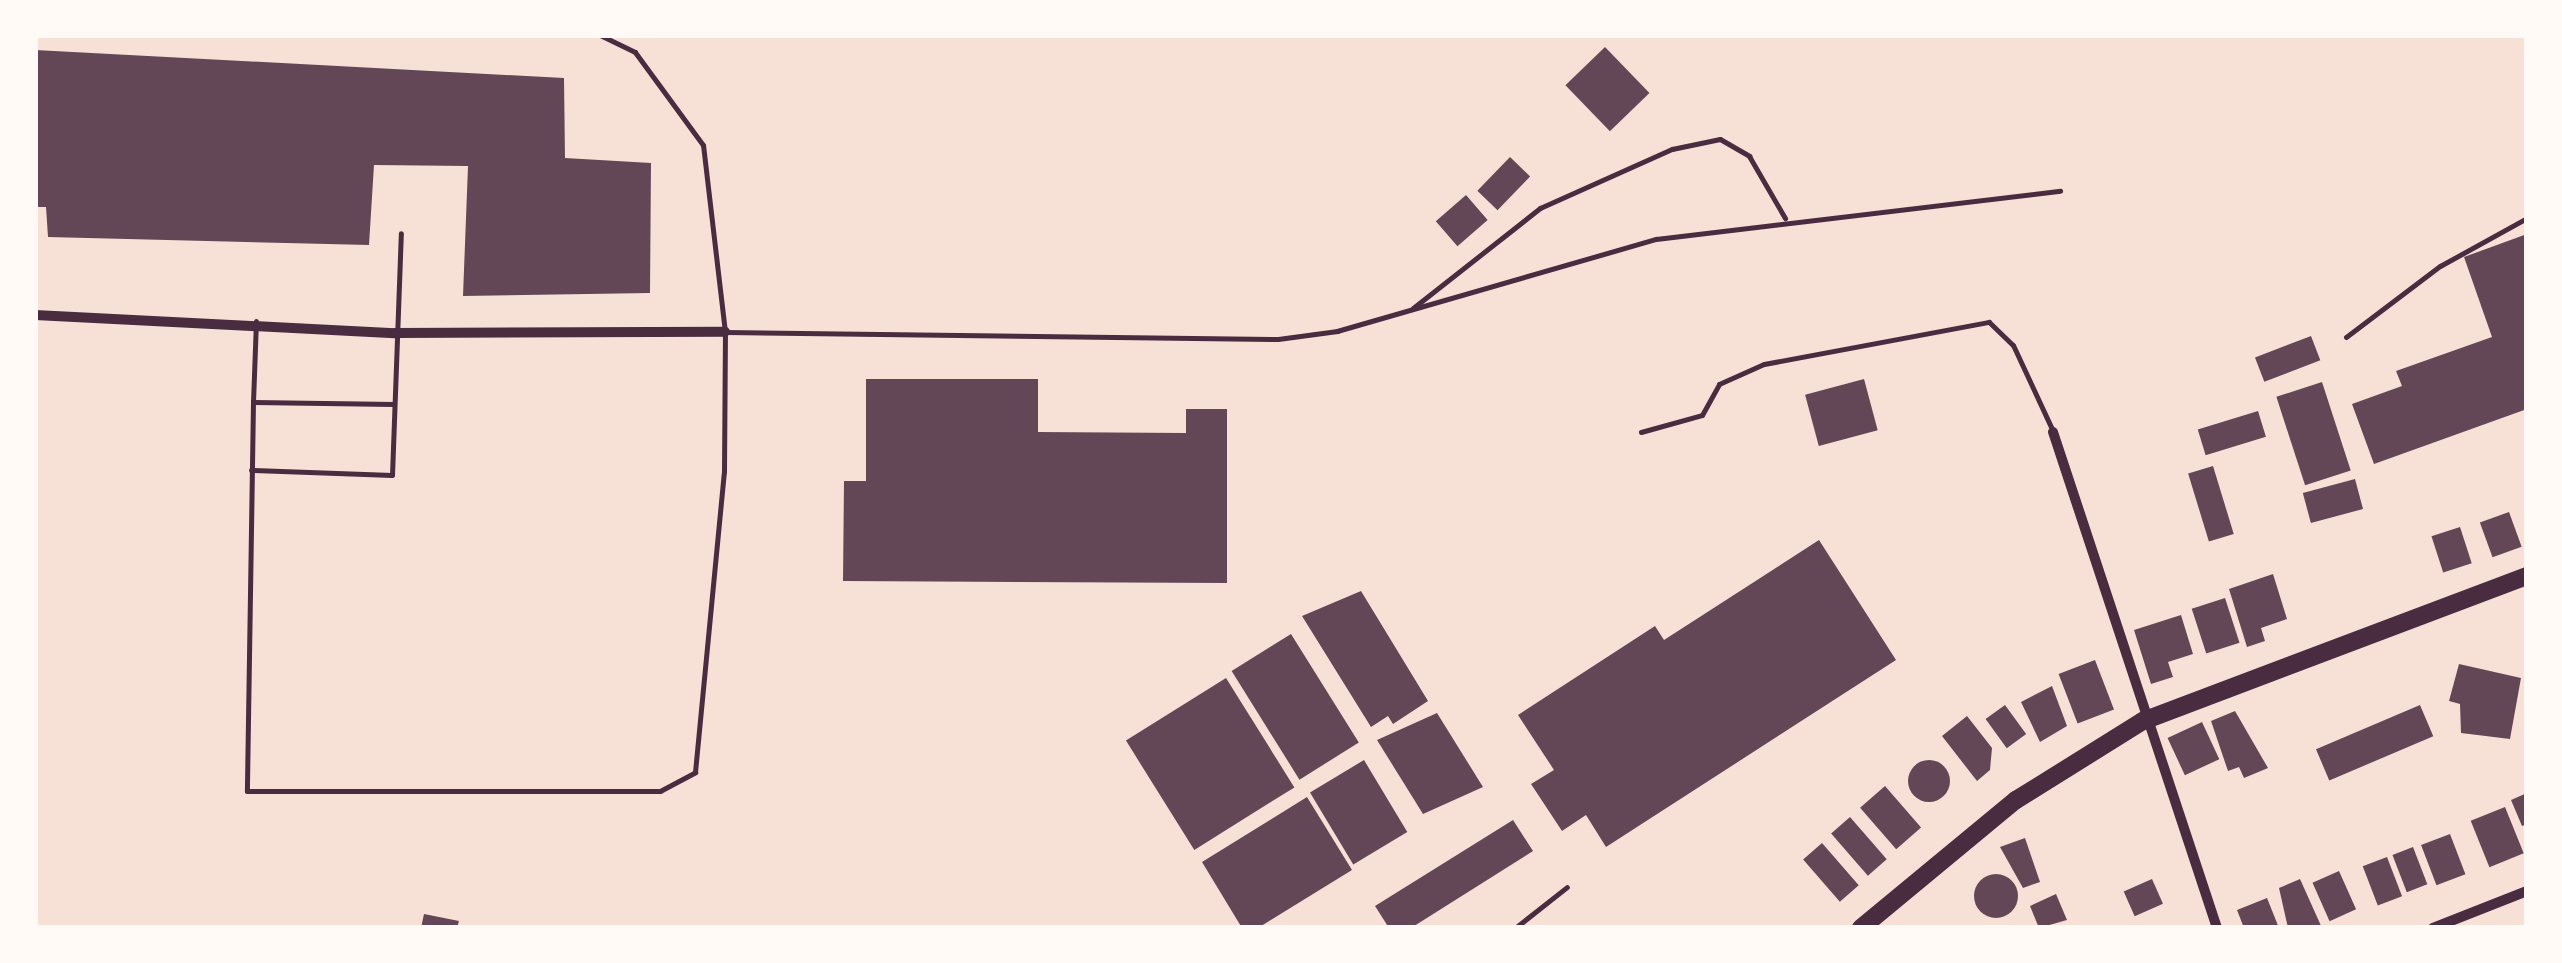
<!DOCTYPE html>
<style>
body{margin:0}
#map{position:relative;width:2562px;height:963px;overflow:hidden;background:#f7e1d7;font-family:"Noto Sans",sans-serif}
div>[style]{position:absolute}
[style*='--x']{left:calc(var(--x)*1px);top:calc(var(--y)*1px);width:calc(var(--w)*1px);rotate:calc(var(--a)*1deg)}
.building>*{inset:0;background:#644757;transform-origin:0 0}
.round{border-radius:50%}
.service>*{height:5px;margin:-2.5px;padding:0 2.5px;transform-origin:2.5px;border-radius:2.5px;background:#4a2c40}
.minor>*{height:10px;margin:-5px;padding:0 5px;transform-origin:5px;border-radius:5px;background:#4a2c40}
.primary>*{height:18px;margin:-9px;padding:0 9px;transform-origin:9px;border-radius:9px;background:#4a2c40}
span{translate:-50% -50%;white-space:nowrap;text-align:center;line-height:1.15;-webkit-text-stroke:10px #fffaf5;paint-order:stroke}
.frame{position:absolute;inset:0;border:38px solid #fffaf5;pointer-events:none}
</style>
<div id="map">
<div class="building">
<i style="left:1605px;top:47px;width:64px;height:55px;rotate:46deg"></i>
<i style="clip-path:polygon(35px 50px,564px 78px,565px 158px,651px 163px,650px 293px,463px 296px,468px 166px,374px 165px,369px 245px,48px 237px,46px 207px,35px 207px)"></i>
<i style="left:1510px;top:157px;width:28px;height:47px;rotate:44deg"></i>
<i style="left:1466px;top:195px;width:33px;height:40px;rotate:49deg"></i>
<i style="clip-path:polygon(2527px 234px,2527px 409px,2374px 464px,2352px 404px,2402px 386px,2396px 371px,2492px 337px,2464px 257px)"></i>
<i style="left:2311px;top:336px;width:26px;height:60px;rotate:69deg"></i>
<i style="clip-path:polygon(866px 379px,1038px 379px,1038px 432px,1186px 433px,1186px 409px,1227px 409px,1227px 583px,843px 581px,844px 481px,866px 481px)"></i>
<i style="left:1864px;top:379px;width:53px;height:61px;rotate:75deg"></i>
<i style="left:2322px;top:382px;width:93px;height:48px;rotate:72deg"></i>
<i style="left:2258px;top:411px;width:27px;height:63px;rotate:73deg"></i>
<i style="left:2213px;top:466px;width:71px;height:26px;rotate:73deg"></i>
<i style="left:2355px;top:479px;width:31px;height:54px;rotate:75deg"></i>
<i style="left:2509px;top:512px;width:37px;height:31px;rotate:70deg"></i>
<i style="left:2460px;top:527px;width:38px;height:30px;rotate:72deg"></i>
<i style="clip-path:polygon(1819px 540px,1896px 660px,1606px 847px,1586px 815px,1562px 831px,1531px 784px,1554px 770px,1518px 715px,1655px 626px,1664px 640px)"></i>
<i style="clip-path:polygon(2273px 574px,2287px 619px,2261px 628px,2265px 641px,2247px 647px,2229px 589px)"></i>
<i style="clip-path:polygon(1361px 591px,1428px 701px,1393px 724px,1388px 716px,1371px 727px,1302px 616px)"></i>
<i style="left:2225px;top:598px;width:47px;height:35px;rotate:72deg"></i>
<i style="clip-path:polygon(2181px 615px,2193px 654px,2168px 662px,2173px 677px,2151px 684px,2134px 630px)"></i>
<i style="left:1291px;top:634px;width:128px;height:70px;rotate:58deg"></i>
<i style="left:2095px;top:660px;width:53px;height:39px;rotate:69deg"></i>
<i style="clip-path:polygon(2459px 664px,2521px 678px,2510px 739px,2461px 733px,2460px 704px,2449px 701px)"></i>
<i style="left:1226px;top:678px;width:129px;height:118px;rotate:58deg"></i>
<i style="clip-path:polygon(2052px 686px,2067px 726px,2040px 742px,2021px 702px)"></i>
<i style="left:2005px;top:705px;width:36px;height:24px;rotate:54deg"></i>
<i style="left:2420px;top:705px;width:34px;height:113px;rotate:67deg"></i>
<i style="clip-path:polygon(2235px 711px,2268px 768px,2244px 778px,2239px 767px,2228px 771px,2211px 721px)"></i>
<i style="clip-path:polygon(1437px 713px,1483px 787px,1423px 814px,1377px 740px)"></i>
<i style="clip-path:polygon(1967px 716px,1992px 748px,1990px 770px,1977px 781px,1942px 736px)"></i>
<i style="left:2202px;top:722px;width:41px;height:38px;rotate:65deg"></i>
<i class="round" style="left:1908px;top:760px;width:42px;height:42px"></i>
<i style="left:1364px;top:760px;width:84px;height:63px;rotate:59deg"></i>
<i style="left:1885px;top:786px;width:55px;height:33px;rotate:49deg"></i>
<i style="clip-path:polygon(2527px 793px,2527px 824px,2522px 826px,2511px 800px)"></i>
<i style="clip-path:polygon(1307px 797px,1352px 870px,1258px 928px,1242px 928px,1202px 862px)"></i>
<i style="left:2505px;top:807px;width:50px;height:37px;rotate:68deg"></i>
<i style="left:1850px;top:817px;width:56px;height:25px;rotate:49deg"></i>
<i style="clip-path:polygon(1513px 820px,1533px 851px,1411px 928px,1389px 928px,1375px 906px)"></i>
<i style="left:2450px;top:834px;width:43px;height:31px;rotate:69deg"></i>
<i style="clip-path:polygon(2025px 838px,2040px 882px,2023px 888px,2000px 847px)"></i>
<i style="left:1822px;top:843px;width:56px;height:25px;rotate:49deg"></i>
<i style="left:2413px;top:847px;width:40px;height:22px;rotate:69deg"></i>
<i style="left:2387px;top:857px;width:42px;height:26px;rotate:69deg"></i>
<i style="left:2339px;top:871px;width:42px;height:29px;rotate:66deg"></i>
<i class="round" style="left:1974px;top:874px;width:44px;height:44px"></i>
<i style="left:2152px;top:879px;width:27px;height:31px;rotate:66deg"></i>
<i style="clip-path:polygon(2300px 879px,2322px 928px,2288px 928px,2279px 888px)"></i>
<i style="clip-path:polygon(2056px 894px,2067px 920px,2039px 928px,2030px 906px)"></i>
<i style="clip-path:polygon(2267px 898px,2279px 928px,2244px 928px,2237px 910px)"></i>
<i style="clip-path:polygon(424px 914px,459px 921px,457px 928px,421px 928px)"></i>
</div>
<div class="service">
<i style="--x:1413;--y:308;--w:162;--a:-38.2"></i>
<i style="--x:1540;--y:208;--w:145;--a:-24.1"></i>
<i style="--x:1672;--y:149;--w:49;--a:-11.8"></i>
<i style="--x:1720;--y:139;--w:34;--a:30"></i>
<i style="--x:1749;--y:156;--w:72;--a:59.9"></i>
<i style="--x:725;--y:332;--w:553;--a:0.73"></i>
<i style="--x:1278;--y:339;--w:60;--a:-7.7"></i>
<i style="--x:1337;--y:331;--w:332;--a:-16.1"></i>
<i style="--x:1656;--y:239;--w:407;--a:-6.8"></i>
<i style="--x:2346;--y:337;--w:118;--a:-37.1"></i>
<i style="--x:2440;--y:266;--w:99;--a:-28.9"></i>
<i style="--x:253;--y:402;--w:81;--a:-87.9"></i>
<i style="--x:394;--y:404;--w:141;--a:-179.2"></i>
<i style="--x:253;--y:402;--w:389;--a:90.9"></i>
<i style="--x:247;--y:791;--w:413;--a:0"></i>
<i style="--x:660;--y:791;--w:40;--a:-28"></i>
<i style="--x:695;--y:772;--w:301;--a:-84.5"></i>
<i style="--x:724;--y:472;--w:140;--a:-89.6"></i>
<i style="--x:725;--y:332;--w:188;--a:-96.7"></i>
<i style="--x:703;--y:145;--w:115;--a:-126.2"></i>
<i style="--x:635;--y:52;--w:39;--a:-154"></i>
<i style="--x:1641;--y:432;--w:63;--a:-15.6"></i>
<i style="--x:1702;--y:415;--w:35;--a:-61"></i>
<i style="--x:1719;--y:384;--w:49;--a:-24"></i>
<i style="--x:1764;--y:364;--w:229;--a:-10.6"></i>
<i style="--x:1989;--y:322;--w:33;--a:44"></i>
<i style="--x:2013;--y:345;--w:93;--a:65.1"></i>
<i style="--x:251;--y:470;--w:141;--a:2"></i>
<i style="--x:392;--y:475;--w:242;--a:-87.9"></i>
<i style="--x:1515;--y:928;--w:66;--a:-38.3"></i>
</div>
<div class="minor">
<i style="--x:35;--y:315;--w:360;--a:2.9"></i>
<i style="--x:395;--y:333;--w:330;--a:-0.2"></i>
<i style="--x:2053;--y:432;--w:522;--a:71.7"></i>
<i style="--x:2433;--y:928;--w:101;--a:-21.5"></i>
</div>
<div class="primary">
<i style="--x:1861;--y:928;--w:201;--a:-39.6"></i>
<i style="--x:2016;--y:800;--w:150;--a:-31.9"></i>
<i style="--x:2143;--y:721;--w:410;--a:-20.7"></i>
</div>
<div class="frame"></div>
</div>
